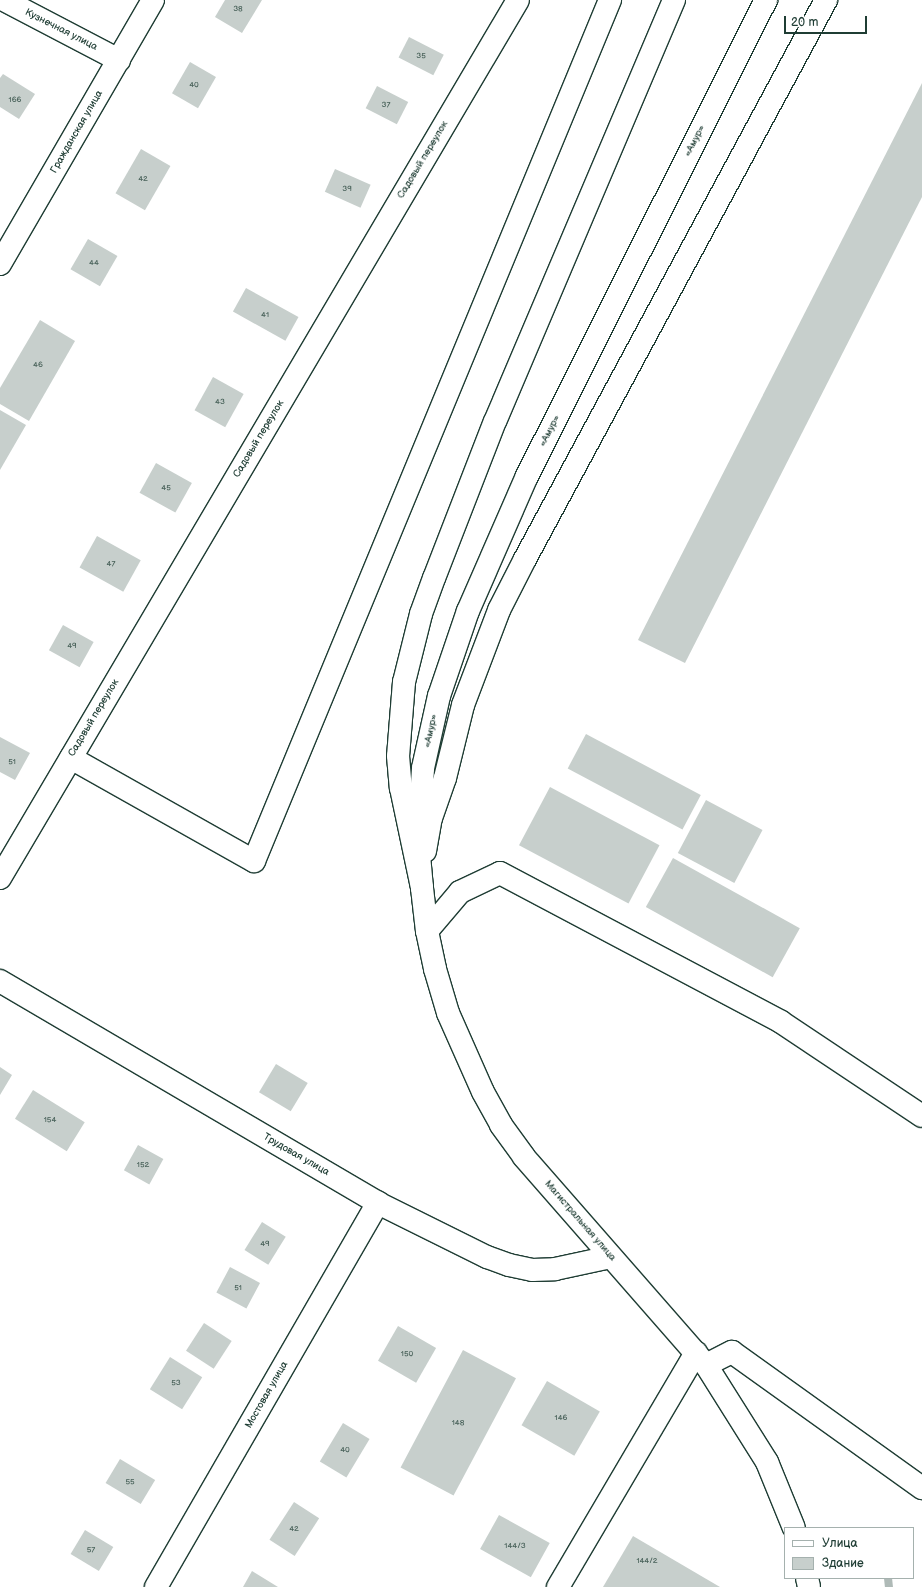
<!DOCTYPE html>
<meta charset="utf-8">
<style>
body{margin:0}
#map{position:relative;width:922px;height:1587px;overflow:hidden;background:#fff;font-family:"Balsamiq Sans",sans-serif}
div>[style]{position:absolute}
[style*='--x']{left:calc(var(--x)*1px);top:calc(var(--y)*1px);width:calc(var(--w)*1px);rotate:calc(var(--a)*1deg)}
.stream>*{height:8px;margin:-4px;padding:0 4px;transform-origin:4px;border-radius:4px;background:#afbab7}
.building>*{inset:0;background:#c7cfcc;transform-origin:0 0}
.roads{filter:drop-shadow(1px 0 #1f3d34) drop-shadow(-1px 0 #1f3d34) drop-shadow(0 1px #1f3d34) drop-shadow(0 -1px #1f3d34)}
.minor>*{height:22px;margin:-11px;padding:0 11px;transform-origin:11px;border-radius:11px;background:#fff}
.major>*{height:22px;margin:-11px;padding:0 11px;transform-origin:11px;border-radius:11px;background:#fff}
.highway>*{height:22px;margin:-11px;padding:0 11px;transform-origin:11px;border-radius:11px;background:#fff}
span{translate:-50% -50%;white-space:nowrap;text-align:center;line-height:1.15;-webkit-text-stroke:3px #fff;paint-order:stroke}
.number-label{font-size:8px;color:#49625a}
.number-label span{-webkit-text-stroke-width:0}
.street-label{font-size:10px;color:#1f3d34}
.legend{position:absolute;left:784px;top:1527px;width:130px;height:52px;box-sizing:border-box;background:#fff;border:1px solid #a5b1ae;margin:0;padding:5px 7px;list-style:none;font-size:12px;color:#1f3d34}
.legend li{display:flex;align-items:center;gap:8px;height:20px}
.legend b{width:20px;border:1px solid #a5b1ae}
.scale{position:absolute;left:784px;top:16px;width:83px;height:18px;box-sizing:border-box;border:2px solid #1f3d34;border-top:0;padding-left:5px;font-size:12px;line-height:14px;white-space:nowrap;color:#1f3d34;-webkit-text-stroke:3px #fff;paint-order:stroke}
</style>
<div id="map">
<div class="stream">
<i style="--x:888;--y:1578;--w:9;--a:84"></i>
</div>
<div class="building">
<i style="clip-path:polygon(225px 0,262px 0,242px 33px,215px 17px)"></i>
<i style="left:409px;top:37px;width:39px;height:23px;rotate:27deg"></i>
<i style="left:190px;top:62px;width:30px;height:36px;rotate:30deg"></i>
<i style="clip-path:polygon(3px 74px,35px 94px,19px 119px,0 107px,0 78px)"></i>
<i style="clip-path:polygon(922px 83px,922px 197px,685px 663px,638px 640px)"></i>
<i style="left:377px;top:86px;width:35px;height:25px;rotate:27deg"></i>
<i style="left:141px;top:149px;width:34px;height:51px;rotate:30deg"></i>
<i style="left:335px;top:169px;width:39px;height:25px;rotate:24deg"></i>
<i style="left:88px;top:239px;width:34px;height:35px;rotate:30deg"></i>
<i style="left:246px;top:288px;width:60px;height:27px;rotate:29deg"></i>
<i style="clip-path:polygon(40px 320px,75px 341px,29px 421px,0 404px,0 388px)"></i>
<i style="left:213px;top:377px;width:35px;height:38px;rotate:29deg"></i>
<i style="clip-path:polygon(0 410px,26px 425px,0 470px)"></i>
<i style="left:156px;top:463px;width:41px;height:34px;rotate:29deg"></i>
<i style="left:97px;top:536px;width:50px;height:36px;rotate:29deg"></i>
<i style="left:63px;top:625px;width:35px;height:29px;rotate:29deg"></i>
<i style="left:586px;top:734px;width:130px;height:39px;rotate:28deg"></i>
<i style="clip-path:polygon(0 737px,30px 753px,15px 780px,0 772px)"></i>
<i style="left:550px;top:787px;width:124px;height:66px;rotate:28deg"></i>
<i style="left:706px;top:800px;width:64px;height:60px;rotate:28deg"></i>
<i style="left:673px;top:858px;width:145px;height:56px;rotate:29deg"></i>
<i style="left:276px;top:1064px;width:37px;height:33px;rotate:31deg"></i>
<i style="clip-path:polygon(0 1067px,12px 1075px,0 1095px)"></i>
<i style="left:33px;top:1090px;width:61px;height:34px;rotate:32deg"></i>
<i style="left:138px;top:1145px;width:29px;height:29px;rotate:29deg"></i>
<i style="left:262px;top:1222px;width:28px;height:33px;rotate:32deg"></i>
<i style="left:230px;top:1267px;width:34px;height:29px;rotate:28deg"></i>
<i style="left:204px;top:1323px;width:33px;height:33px;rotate:33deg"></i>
<i style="left:398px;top:1326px;width:44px;height:40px;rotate:30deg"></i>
<i style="left:463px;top:1350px;width:60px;height:133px;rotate:28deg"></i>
<i style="left:170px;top:1357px;width:38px;height:38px;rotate:32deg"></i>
<i style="left:547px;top:1381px;width:61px;height:51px;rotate:30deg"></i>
<i style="left:343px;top:1423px;width:31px;height:45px;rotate:31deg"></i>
<i style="left:120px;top:1459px;width:41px;height:28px;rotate:31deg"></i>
<i style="left:294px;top:1502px;width:30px;height:45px;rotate:33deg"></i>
<i style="left:499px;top:1515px;width:58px;height:39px;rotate:29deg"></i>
<i style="left:85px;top:1530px;width:33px;height:28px;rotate:31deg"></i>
<i style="clip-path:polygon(633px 1536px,720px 1587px,603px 1587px)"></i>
<i style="clip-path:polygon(252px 1571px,278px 1587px,243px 1587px)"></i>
</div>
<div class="roads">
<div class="minor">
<i style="--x:4;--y:0;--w:130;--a:27.6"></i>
<i style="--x:0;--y:264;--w:305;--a:-59.9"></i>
<i style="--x:71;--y:758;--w:210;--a:29.4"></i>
<i style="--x:254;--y:861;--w:932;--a:-67.54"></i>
<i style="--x:0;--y:878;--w:1019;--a:-59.46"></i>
<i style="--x:427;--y:931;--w:51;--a:-49.8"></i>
<i style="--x:460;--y:892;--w:44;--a:-25.4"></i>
<i style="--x:500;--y:873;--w:318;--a:27.9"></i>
<i style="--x:781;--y:1022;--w:169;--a:33.7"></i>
<i style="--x:0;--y:981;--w:438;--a:30.4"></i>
<i style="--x:378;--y:1203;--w:122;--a:26.4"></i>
<i style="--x:487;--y:1257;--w:23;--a:20"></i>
<i style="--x:509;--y:1265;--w:24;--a:12"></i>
<i style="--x:532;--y:1270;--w:23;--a:-2"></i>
<i style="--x:555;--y:1269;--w:57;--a:-12.1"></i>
<i style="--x:706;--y:1365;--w:29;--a:-27"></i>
<i style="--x:732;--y:1352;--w:234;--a:35.6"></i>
<i style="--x:156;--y:1587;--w:444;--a:-60"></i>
<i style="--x:558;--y:1587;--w:272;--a:-59.5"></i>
</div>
<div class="major">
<i style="--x:674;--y:0;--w:457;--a:113"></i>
<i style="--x:495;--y:421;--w:168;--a:111.2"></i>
<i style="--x:434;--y:578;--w:38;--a:110"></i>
<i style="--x:421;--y:614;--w:70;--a:104"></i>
<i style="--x:404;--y:682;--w:74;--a:94.6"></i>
<i style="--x:398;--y:756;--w:32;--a:85"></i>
<i style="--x:401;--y:788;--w:102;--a:78.1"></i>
<i style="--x:422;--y:888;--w:43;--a:83.4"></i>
<i style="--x:427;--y:931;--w:39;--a:78"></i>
<i style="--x:435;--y:969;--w:46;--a:73.5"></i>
<i style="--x:448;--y:1013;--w:86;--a:66.1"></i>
<i style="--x:483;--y:1092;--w:38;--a:61"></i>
<i style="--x:501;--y:1125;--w:39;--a:54"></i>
<i style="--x:524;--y:1157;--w:276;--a:48.8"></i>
<i style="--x:706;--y:1365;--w:115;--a:57.8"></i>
<i style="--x:767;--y:1462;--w:71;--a:67.8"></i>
<i style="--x:425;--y:851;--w:34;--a:-80"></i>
<i style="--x:431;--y:818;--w:42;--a:-70.7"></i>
<i style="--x:445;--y:778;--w:75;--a:-76.1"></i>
<i style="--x:463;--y:705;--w:102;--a:-69.2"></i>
<i style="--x:499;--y:610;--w:57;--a:-63"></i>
<i style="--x:525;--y:559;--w:635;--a:-61.7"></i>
<i style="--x:807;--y:1578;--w:9;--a:77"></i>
</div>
<div class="highway">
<i style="--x:422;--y:888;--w:44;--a:-95.2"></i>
<i style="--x:418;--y:844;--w:76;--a:-86.2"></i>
<i style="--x:423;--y:768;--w:74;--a:-77.5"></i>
<i style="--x:439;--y:696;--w:90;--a:-71.2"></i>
<i style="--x:468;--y:611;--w:147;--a:-66.4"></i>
<i style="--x:527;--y:476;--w:533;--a:-63.34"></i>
</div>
</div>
<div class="number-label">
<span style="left:238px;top:9px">38</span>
<span style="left:421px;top:56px">35</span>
<span style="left:194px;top:85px">40</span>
<span style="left:15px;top:100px">166</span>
<span style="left:386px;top:105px">37</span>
<span style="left:143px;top:179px">42</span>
<span style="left:347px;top:189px">39</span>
<span style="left:94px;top:263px">44</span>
<span style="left:265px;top:315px">41</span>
<span style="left:38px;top:365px">46</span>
<span style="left:220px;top:402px">43</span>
<span style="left:166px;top:488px">45</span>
<span style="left:111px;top:564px">47</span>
<span style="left:72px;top:646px">49</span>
<span style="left:12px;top:762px">51</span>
<span style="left:50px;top:1120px">154</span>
<span style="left:143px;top:1165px">152</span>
<span style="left:265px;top:1244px">49</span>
<span style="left:238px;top:1288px">51</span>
<span style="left:407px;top:1354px">150</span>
<span style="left:176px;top:1383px">53</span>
<span style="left:561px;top:1418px">146</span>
<span style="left:458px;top:1423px">148</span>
<span style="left:345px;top:1450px">40</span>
<span style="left:130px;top:1482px">55</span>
<span style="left:294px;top:1529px">42</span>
<span style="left:515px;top:1546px">144/3</span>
<span style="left:91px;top:1550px">57</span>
<span style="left:647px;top:1561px">144/2</span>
</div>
<div class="street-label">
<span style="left:61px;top:30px;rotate:27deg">Кузнечная улица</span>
<span style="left:77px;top:132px;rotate:-60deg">Гражданская улица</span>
<span style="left:695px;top:141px;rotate:-63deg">«Амур»</span>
<span style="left:423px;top:160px;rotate:-59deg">Садовый переулок</span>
<span style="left:550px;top:431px;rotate:-63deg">«Амур»</span>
<span style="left:259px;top:439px;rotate:-59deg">Садовый переулок</span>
<span style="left:94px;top:718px;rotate:-59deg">Садовый переулок</span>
<span style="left:431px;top:731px;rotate:-78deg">«Амур»</span>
<span style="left:296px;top:1155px;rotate:30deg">Трудовая улица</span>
<span style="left:580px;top:1221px;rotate:49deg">Магистральная улица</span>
<span style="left:267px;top:1395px;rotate:-60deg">Мостовая улица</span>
</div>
<ul class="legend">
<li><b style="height:5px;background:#fff"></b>Улица</li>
<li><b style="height:11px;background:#c7cfcc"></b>Здание</li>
</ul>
<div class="scale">20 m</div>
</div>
